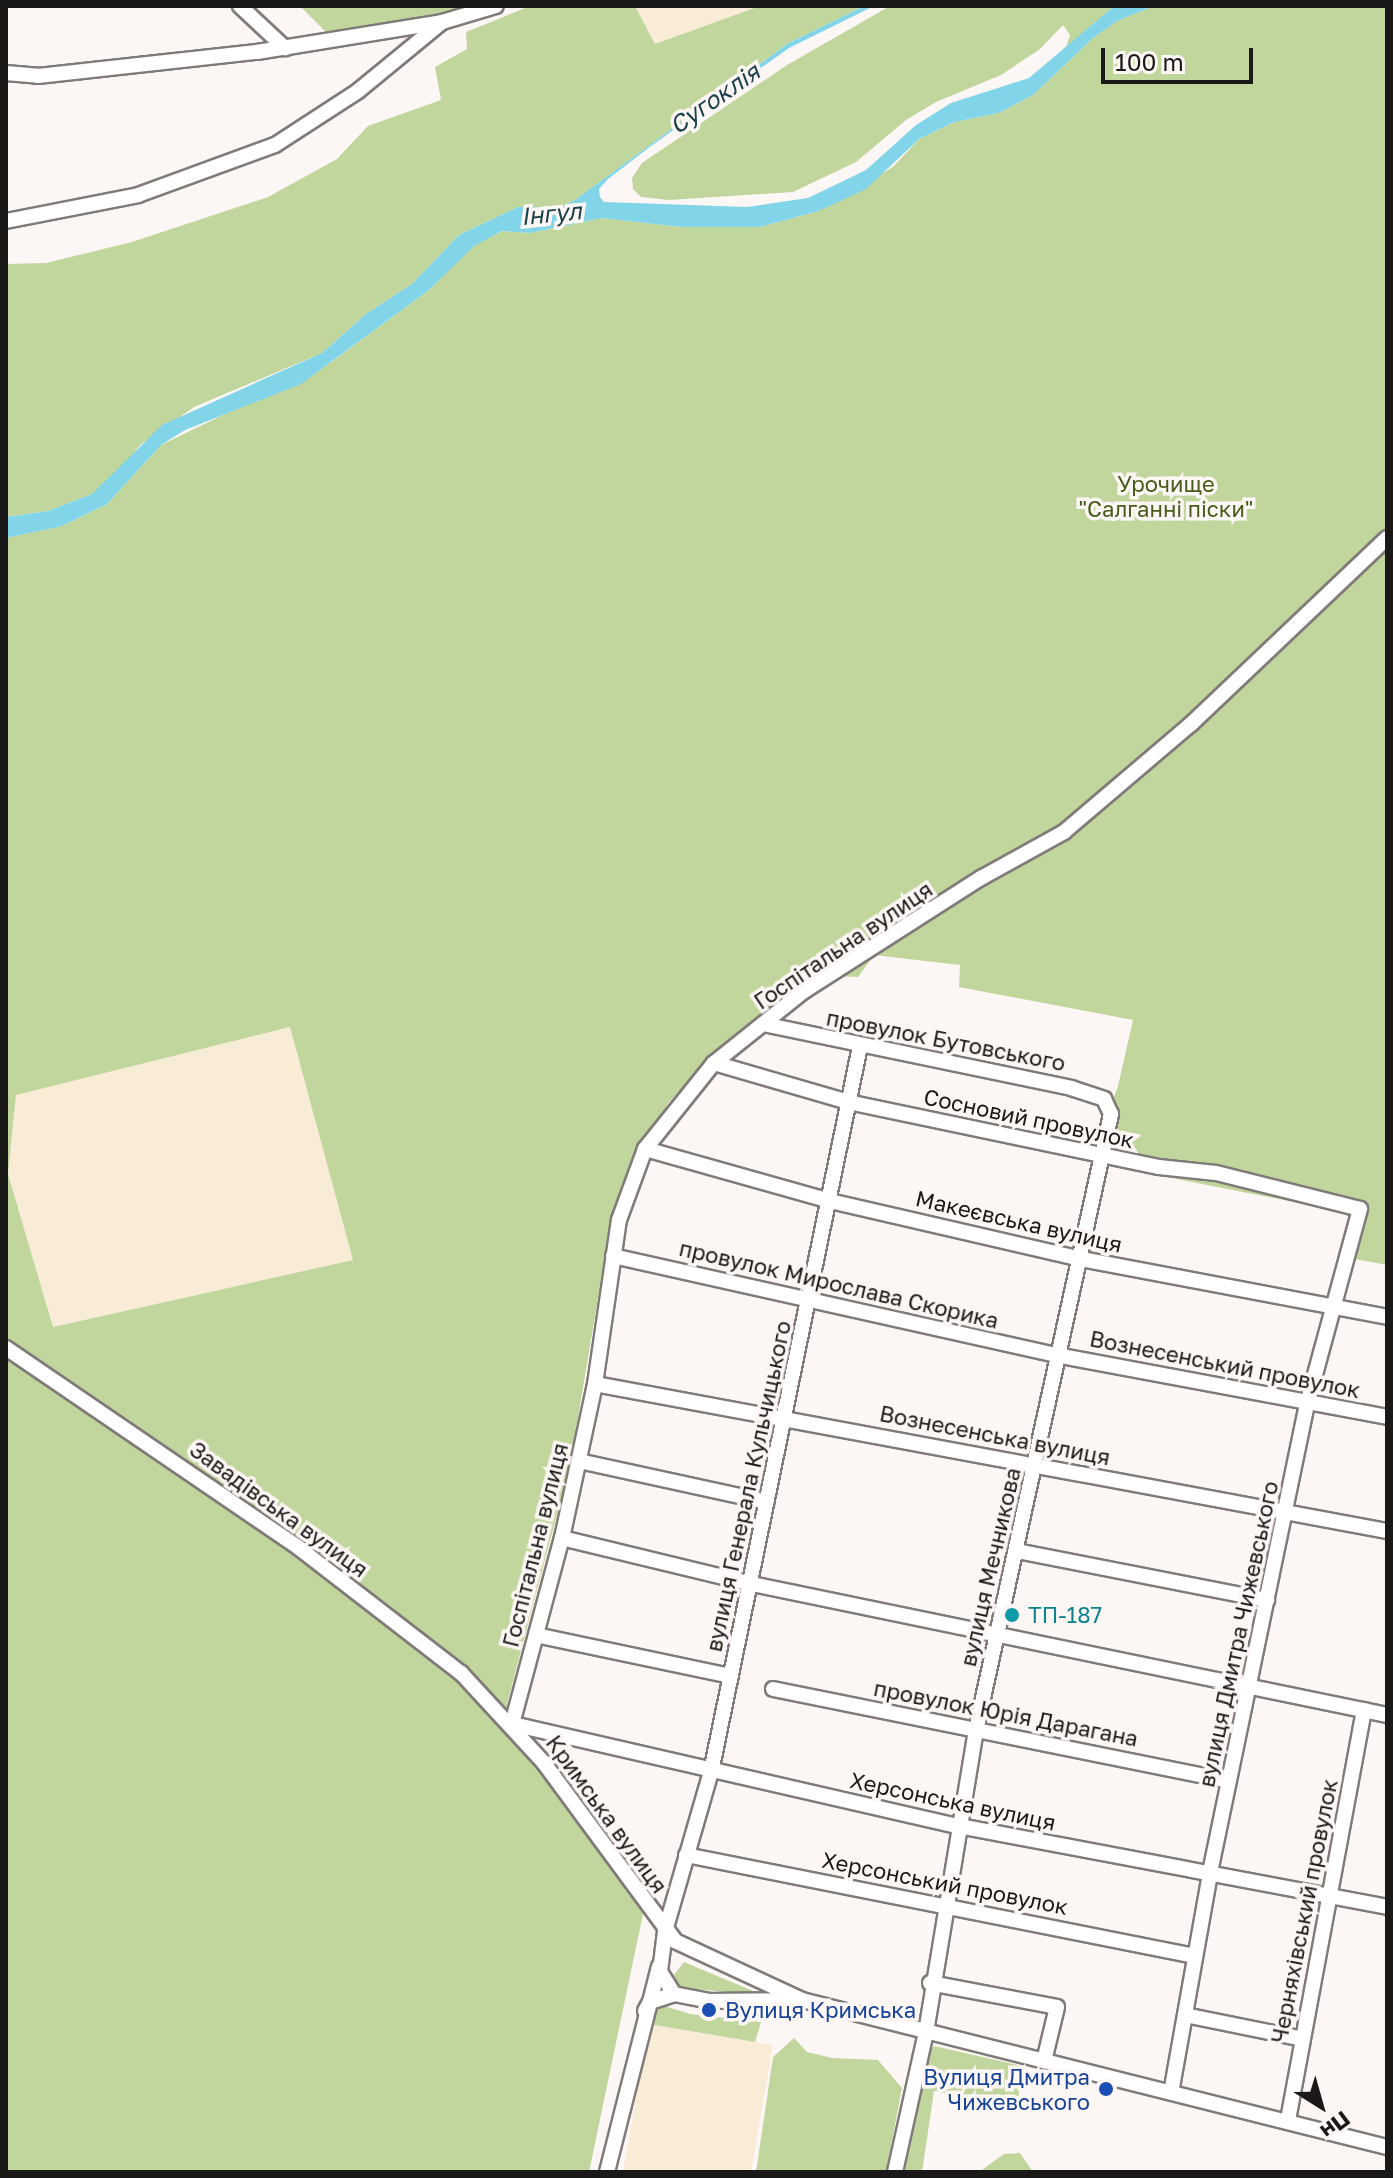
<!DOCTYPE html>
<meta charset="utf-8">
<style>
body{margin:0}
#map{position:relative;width:1393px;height:2178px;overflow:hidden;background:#fcf6f4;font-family:"Golos Text",sans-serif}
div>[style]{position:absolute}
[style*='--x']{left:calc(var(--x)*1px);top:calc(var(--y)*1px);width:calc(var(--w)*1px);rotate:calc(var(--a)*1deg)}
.industrial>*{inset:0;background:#f8ecd7}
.green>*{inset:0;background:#c1d69c}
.water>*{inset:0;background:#82d5e9}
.roads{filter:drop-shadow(2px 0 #807b79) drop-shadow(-2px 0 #807b79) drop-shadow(0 2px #807b79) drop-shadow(0 -2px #807b79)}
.minor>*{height:14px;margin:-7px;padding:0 7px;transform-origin:7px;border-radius:7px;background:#fff}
.dots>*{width:22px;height:22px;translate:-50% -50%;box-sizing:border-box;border:4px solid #fcf6f4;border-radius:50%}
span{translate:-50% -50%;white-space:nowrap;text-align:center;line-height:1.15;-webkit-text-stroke:7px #fcf6f4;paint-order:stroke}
.park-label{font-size:22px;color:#495c1b}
.street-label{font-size:22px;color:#1b1918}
.culture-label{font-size:22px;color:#0d838f}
.left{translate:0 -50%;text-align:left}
.transit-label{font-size:22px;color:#164399}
.right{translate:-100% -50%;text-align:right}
.water-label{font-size:24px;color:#1b424b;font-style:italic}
.frame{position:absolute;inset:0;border:8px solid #1b1918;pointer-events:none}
.north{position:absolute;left:1281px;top:2066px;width:80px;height:80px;-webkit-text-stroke:6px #fcf6f4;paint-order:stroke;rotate:143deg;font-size:22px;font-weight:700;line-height:32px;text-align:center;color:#1b1918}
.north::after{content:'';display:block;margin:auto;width:28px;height:36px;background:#1b1918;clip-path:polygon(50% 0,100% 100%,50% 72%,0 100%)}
.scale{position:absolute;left:1101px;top:48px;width:152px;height:36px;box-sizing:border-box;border:4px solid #1b1918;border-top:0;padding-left:10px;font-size:24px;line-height:28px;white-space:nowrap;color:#1b1918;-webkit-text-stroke:6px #fcf6f4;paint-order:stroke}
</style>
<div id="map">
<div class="industrial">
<i style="clip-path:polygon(635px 6px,760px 6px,655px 44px)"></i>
<i style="clip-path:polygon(290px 1027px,353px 1260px,53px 1327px,8px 1174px,16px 1095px)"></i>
<i style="clip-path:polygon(649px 2024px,773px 2045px,751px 2172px,623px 2172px)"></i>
</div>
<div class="green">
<i style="clip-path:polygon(300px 6px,477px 6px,331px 37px)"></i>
<i style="clip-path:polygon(530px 6px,635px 6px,655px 44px,760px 6px,864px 6px,787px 44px,575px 200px,560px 207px,518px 207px,459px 235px,412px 284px,366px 314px,322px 353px,194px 407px,140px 445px,115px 477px,92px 494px,48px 511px,6px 517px,6px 264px,46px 263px,132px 242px,268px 197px,337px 159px,368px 126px,441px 100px,435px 67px,467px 49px,466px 32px)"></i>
<i style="clip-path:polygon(890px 6px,1114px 6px,1066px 48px,1070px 35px,1063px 25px,1040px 49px,1001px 75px,936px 102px,906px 120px,856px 162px,793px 192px,669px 200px,641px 197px,633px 189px,632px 178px,642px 163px,787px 65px)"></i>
<i style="clip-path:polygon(evenodd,1154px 6px,1387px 6px,1387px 1265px,1355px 1259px,1361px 1225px,1340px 1211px,1090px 1162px,1118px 1086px,1133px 1020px,959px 987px,960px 965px,874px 955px,858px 977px,837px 976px,709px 1060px,669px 1102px,631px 1166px,606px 1250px,570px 1465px,507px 1704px,648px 1890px,589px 2172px,6px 2172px,6px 538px,62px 526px,107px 504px,161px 445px,330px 363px,429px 290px,474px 245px,503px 231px,530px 233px,602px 218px,681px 227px,759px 227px,819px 211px,893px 167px,919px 139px,954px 122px,999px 113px,1033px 95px,1093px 38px,1117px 21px,1154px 6px,290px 1027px,353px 1260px,53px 1327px,8px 1174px,16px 1095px,290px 1027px)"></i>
<i style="clip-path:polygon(684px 1962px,753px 1991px,752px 1994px,680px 1988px,674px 1975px)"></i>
<i style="clip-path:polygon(658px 2004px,690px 2014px,761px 2022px,755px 2042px,649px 2024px)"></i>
<i style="clip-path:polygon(794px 2038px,807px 2052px,832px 2058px,878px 2060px,902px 2088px,886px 2172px,756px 2172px,773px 2057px)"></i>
<i style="clip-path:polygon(934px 2046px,1023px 2066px,1026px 2073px,1015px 2106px,934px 2091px,922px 2172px,900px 2172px,927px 2052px)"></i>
<i style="clip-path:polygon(1020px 2153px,1033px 2172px,979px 2172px,1004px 2154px)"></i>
</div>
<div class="water">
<i style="clip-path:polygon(864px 6px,874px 6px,789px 48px,651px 146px,608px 179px,599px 189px,600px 197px,604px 202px,747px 207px,808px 198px,866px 170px,916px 125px,951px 103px,1029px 78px,1114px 6px,1154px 6px,1117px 21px,1093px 38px,1033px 95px,999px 113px,954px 122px,919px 139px,866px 189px,819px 211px,759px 227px,681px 227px,602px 218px,530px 233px,502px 231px,474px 246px,429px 290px,301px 384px,185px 430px,161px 445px,107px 504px,62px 526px,6px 538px,6px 517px,48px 511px,92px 494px,162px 425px,322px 353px,366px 314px,412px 284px,459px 235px,518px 207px,560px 207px,575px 200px,787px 44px)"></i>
</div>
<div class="roads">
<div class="minor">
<i style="--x:240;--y:6;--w:62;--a:43"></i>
<i style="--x:6;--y:73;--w:32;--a:5"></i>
<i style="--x:38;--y:76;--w:220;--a:-6.3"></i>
<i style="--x:257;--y:52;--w:187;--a:-9.2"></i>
<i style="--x:442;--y:22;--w:56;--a:-16.5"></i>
<i style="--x:6;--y:221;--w:135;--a:-11.1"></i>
<i style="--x:138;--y:195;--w:146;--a:-20.1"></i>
<i style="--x:275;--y:145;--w:99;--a:-33"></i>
<i style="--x:358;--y:91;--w:109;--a:-39.4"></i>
<i style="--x:763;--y:1024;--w:315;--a:11.7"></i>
<i style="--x:1071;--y:1088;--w:35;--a:18"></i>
<i style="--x:1104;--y:1099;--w:17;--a:65"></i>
<i style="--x:1111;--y:1114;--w:631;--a:102.36"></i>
<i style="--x:976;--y:1730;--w:306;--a:99.4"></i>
<i style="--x:926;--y:2032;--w:143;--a:102.5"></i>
<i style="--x:714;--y:1063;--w:140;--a:16.2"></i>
<i style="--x:848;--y:1102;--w:318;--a:11.8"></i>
<i style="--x:1159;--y:1167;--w:57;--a:6"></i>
<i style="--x:1216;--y:1173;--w:148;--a:14"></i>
<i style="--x:1360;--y:1209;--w:202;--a:105.2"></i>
<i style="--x:1307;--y:1404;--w:480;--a:101.7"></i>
<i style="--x:1210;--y:1874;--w:222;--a:100.1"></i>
<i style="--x:645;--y:1149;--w:192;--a:15.7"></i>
<i style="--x:830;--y:1201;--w:253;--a:13"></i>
<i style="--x:1076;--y:1258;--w:317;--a:10.7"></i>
<i style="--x:613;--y:1256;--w:454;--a:12.6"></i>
<i style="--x:1056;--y:1355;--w:337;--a:10.6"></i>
<i style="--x:6;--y:1348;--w:355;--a:34.3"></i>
<i style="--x:299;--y:1548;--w:205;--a:37.7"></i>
<i style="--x:461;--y:1673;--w:122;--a:47.3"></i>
<i style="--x:544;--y:1763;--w:221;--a:53.6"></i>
<i style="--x:675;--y:1941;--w:140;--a:24.9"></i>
<i style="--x:802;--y:2000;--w:603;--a:14.11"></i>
<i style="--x:595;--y:1384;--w:806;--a:10.51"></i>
<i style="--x:579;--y:1461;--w:192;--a:12.3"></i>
<i style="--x:562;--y:1538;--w:195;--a:13.6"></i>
<i style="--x:752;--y:1584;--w:648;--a:11.66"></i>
<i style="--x:1017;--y:1551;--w:255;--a:11.1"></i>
<i style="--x:536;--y:1635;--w:199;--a:11.9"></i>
<i style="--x:773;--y:1689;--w:465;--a:11.4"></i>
<i style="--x:512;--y:1724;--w:193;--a:-75"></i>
<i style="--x:562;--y:1538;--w:157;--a:-77.9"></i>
<i style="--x:595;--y:1384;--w:166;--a:-81.7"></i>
<i style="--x:619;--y:1220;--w:76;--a:-69.9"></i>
<i style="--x:645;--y:1149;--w:110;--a:-51.3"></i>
<i style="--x:714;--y:1063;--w:115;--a:-38.7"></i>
<i style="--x:804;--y:991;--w:210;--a:-32.6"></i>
<i style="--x:981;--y:878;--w:95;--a:-29"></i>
<i style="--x:1064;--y:832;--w:167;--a:-40.4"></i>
<i style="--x:1191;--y:724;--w:270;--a:-43.5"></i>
<i style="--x:512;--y:1724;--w:458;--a:12.9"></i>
<i style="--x:959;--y:1826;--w:436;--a:10.7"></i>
<i style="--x:686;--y:1855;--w:519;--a:11.22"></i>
<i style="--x:930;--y:1983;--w:129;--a:10.7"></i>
<i style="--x:1057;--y:2007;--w:56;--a:103.5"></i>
<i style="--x:674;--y:1994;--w:26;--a:-122"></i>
<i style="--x:660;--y:1972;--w:41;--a:-83"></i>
<i style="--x:665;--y:1931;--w:166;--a:-73.9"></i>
<i style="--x:711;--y:1772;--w:741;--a:-78.4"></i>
<i style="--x:645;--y:2011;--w:10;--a:-61"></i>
<i style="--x:650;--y:2002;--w:25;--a:-18"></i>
<i style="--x:674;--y:1994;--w:38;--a:11"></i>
<i style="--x:711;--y:2001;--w:90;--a:-0.6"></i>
<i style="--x:1185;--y:2015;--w:120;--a:11.5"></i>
<i style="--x:1288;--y:2120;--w:417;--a:-79.5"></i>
<i style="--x:607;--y:2172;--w:212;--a:-75.8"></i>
</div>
</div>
<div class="dots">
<i style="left:1012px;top:1615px;background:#0f9aa8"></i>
<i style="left:709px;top:2010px;background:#1a4fb4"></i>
<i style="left:1106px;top:2089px;background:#1a4fb4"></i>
</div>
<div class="park-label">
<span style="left:1166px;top:496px">Урочище<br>"Салганні піски"</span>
</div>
<div class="street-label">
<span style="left:843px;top:945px;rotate:-34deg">Госпітальна вулиця</span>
<span style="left:946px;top:1040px;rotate:11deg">провулок Бутовського</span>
<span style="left:1029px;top:1118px;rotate:12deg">Сосновий провулок</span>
<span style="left:1019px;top:1221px;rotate:13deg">Макеєвська вулиця</span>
<span style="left:839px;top:1284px;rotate:13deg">провулок Мирослава Скорика</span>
<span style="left:1225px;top:1364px;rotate:11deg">Вознесенський провулок</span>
<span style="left:995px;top:1435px;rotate:11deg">Вознесенська вулиця</span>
<span style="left:748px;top:1486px;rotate:-78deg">вулиця Генерала Кульчицького</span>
<span style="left:279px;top:1509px;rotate:36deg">Завадівська вулиця</span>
<span style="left:535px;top:1545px;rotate:-76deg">Госпітальна вулиця</span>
<span style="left:990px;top:1567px;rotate:-77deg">вулиця Мечникова</span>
<span style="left:1238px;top:1634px;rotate:-78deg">вулиця Дмитра Чижевського</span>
<span style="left:1006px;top:1713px;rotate:11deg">провулок Юрія Дарагана</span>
<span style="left:953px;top:1801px;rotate:12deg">Херсонська вулиця</span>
<span style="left:607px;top:1814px;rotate:54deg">Кримська вулиця</span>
<span style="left:945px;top:1883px;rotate:11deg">Херсонський провулок</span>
<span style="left:1304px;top:1911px;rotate:-79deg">Черняхівський провулок</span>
</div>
<div class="culture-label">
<span class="left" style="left:1028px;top:1615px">ТП-187</span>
</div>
<div class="transit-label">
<span class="left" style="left:725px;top:2010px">Вулиця Кримська</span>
<span class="right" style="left:1090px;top:2089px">Вулиця Дмитра<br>Чижевського</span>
</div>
<div class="water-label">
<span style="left:714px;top:98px;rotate:-35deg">Сугоклія</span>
<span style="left:551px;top:213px;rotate:-6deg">Інгул</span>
</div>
<div class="frame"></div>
<div class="north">Пн</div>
<div class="scale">100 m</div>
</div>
